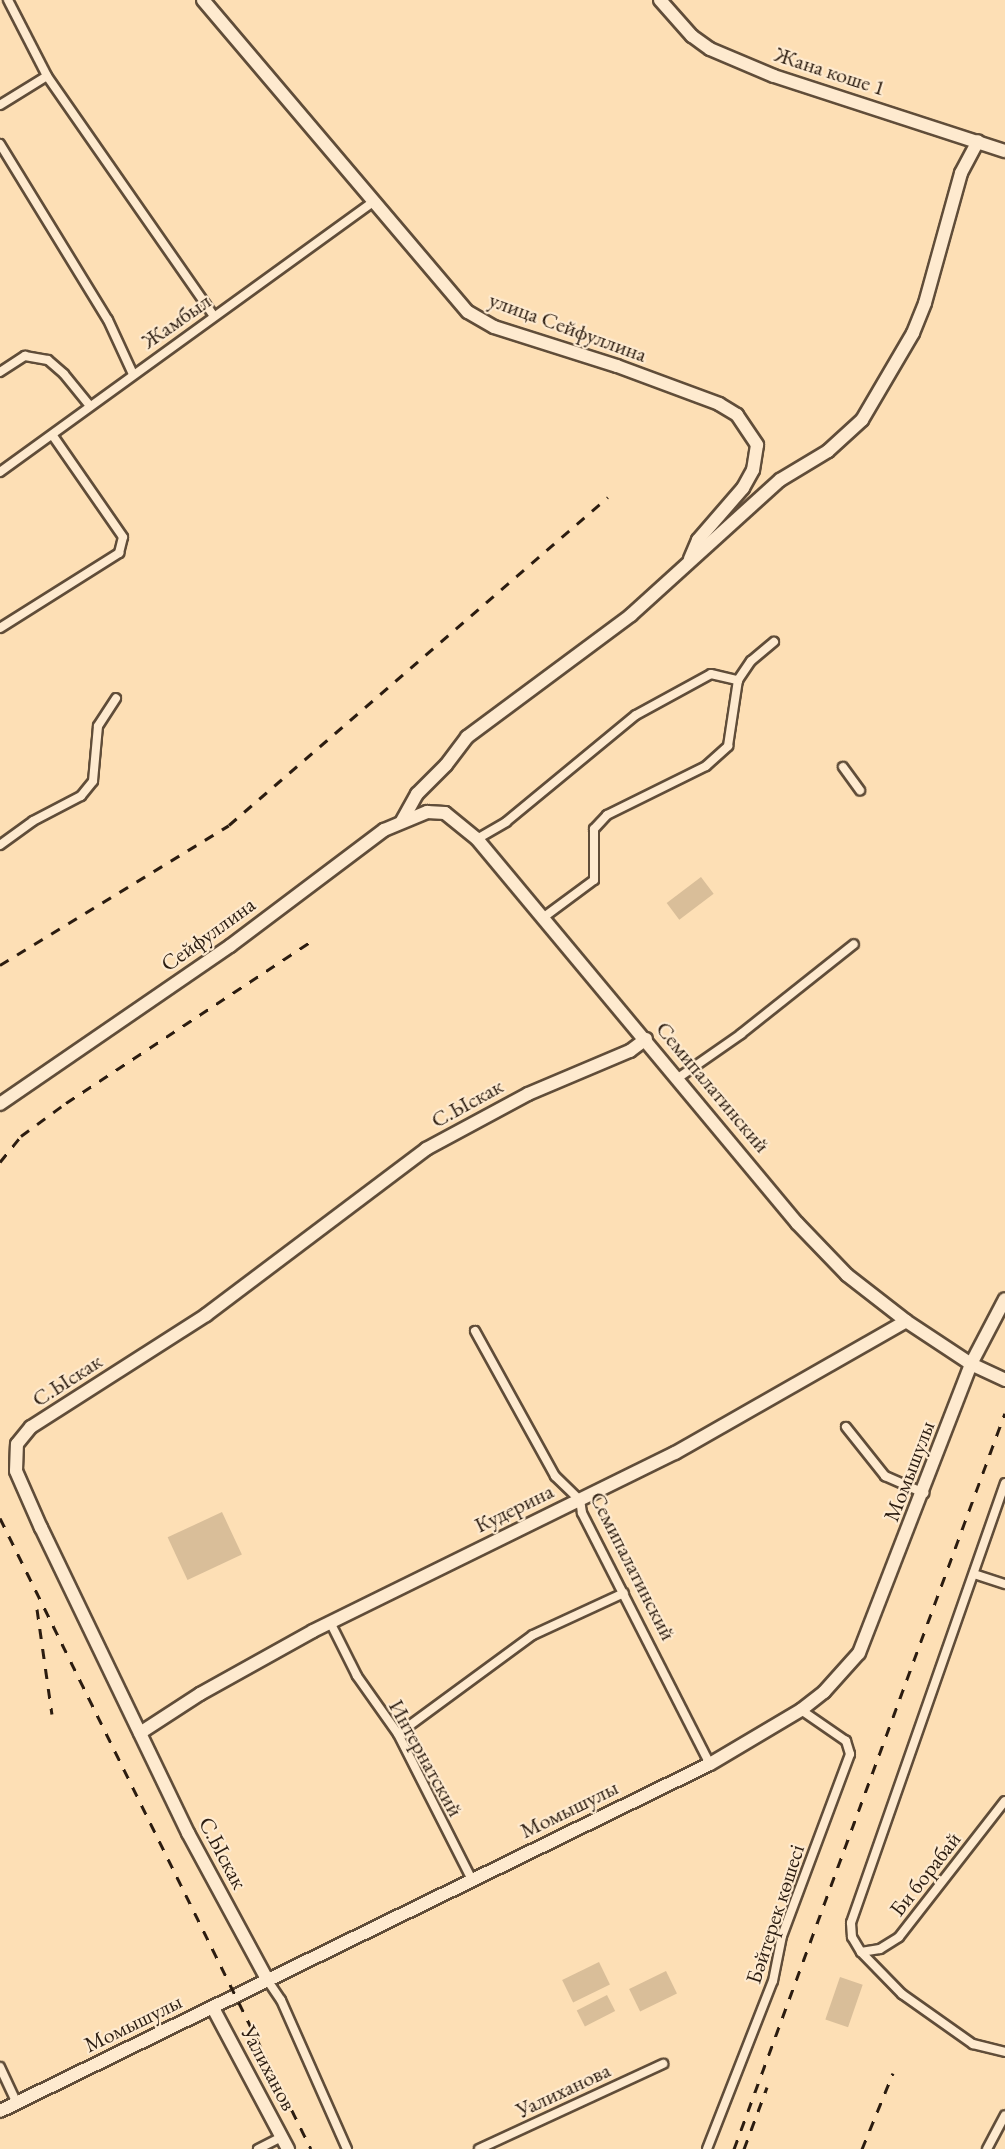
<!DOCTYPE html>
<meta charset="utf-8">
<style>
body{margin:0}
#map{position:relative;width:1005px;height:2149px;overflow:hidden;background:#fddfb5;font-family:"EB Garamond",serif}
div>[style]{position:absolute}
[style*='--x']{left:calc(var(--x)*1px);top:calc(var(--y)*1px);width:calc(var(--w)*1px);rotate:calc(var(--a)*1deg)}
.green>*{inset:0;background:#d9be99;transform-origin:0 0}
.roads{filter:drop-shadow(2px 0 #604d39) drop-shadow(-2px 0 #604d39) drop-shadow(0 2px #604d39) drop-shadow(0 -2px #604d39)}
.street>*{height:8px;margin:-4px;padding:0 4px;transform-origin:4px;border-radius:4px;background:#feeacf}
.secondary>*{height:12px;margin:-6px;padding:0 6px;transform-origin:6px;border-radius:6px;background:#feeacf}
.rail>*{height:3px;margin-top:-1.5px;transform-origin:0;background:repeating-linear-gradient(90deg,#2b1c10 0 10px,transparent 0 20px)}
span{translate:-50% -50%;white-space:nowrap;text-align:center;line-height:1.15;-webkit-text-stroke:4.5px #feeacf;paint-order:stroke}
.street-label{font-size:22px;color:#2b1c10}
</style>
<div id="map">
<div class="green">
<i style="left:701px;top:877px;width:21px;height:43px;rotate:53deg"></i>
<i style="left:222px;top:1512px;width:47px;height:60px;rotate:65deg"></i>
<i style="left:599px;top:1962px;width:25px;height:41px;rotate:64deg"></i>
<i style="left:666px;top:1971px;width:25px;height:41px;rotate:64deg"></i>
<i style="left:840px;top:1977px;width:24px;height:45px;rotate:19deg"></i>
<i style="left:607px;top:1995px;width:18px;height:34px;rotate:63deg"></i>
</div>
<div class="roads">
<div class="street">
<i style="--x:8;--y:0;--w:85;--a:62.8"></i>
<i style="--x:47;--y:76;--w:292;--a:55.2"></i>
<i style="--x:0;--y:105;--w:55;--a:-31.7"></i>
<i style="--x:0;--y:144;--w:206;--a:58.5"></i>
<i style="--x:108;--y:320;--w:60;--a:65.2"></i>
<i style="--x:0;--y:372;--w:30;--a:-33"></i>
<i style="--x:25;--y:356;--w:23;--a:10"></i>
<i style="--x:48;--y:360;--w:21;--a:41"></i>
<i style="--x:64;--y:374;--w:41;--a:50.9"></i>
<i style="--x:0;--y:472;--w:463;--a:-35.9"></i>
<i style="--x:0;--y:628;--w:141;--a:-32.2"></i>
<i style="--x:119;--y:553;--w:16;--a:-76"></i>
<i style="--x:123;--y:537;--w:123;--a:-124.7"></i>
<i style="--x:843;--y:767;--w:29;--a:54"></i>
<i style="--x:477;--y:839;--w:34;--a:-30"></i>
<i style="--x:506;--y:822;--w:168;--a:-39.5"></i>
<i style="--x:636;--y:715;--w:85;--a:-28.7"></i>
<i style="--x:711;--y:674;--w:28;--a:13"></i>
<i style="--x:0;--y:845;--w:41;--a:-36"></i>
<i style="--x:33;--y:821;--w:54;--a:-27.5"></i>
<i style="--x:81;--y:796;--w:19;--a:-51"></i>
<i style="--x:93;--y:781;--w:55;--a:-84.8"></i>
<i style="--x:98;--y:726;--w:33;--a:-57"></i>
<i style="--x:544;--y:917;--w:62;--a:-36.5"></i>
<i style="--x:594;--y:880;--w:51;--a:-90"></i>
<i style="--x:594;--y:829;--w:19;--a:-47"></i>
<i style="--x:607;--y:815;--w:110;--a:-26.3"></i>
<i style="--x:706;--y:766;--w:30;--a:-42"></i>
<i style="--x:728;--y:746;--w:67;--a:-81.4"></i>
<i style="--x:738;--y:680;--w:23;--a:-56"></i>
<i style="--x:751;--y:661;--w:30;--a:-40"></i>
<i style="--x:678;--y:1078;--w:77;--a:-34.9"></i>
<i style="--x:741;--y:1034;--w:144;--a:-38.5"></i>
<i style="--x:475;--y:1331;--w:166;--a:61.1"></i>
<i style="--x:555;--y:1476;--w:35;--a:44"></i>
<i style="--x:580;--y:1500;--w:13;--a:81"></i>
<i style="--x:582;--y:1513;--w:282;--a:63"></i>
<i style="--x:846;--y:1427;--w:63;--a:51.5"></i>
<i style="--x:885;--y:1476;--w:43;--a:23.6"></i>
<i style="--x:1005;--y:1483;--w:466;--a:109.3"></i>
<i style="--x:851;--y:1923;--w:14;--a:86"></i>
<i style="--x:852;--y:1937;--w:17;--a:59"></i>
<i style="--x:861;--y:1952;--w:59;--a:45.7"></i>
<i style="--x:902;--y:1994;--w:87;--a:35.2"></i>
<i style="--x:973;--y:2044;--w:33;--a:14"></i>
<i style="--x:974;--y:1574;--w:33;--a:18"></i>
<i style="--x:330;--y:1622;--w:60;--a:63.4"></i>
<i style="--x:357;--y:1676;--w:71;--a:54.7"></i>
<i style="--x:398;--y:1734;--w:164;--a:63.1"></i>
<i style="--x:398;--y:1734;--w:167;--a:-36.3"></i>
<i style="--x:533;--y:1635;--w:100;--a:-24.8"></i>
<i style="--x:861;--y:1952;--w:19;--a:-9"></i>
<i style="--x:880;--y:1949;--w:22;--a:-32"></i>
<i style="--x:899;--y:1937;--w:172;--a:-52.1"></i>
<i style="--x:268;--y:1981;--w:23;--a:56"></i>
<i style="--x:281;--y:2000;--w:163;--a:66.1"></i>
<i style="--x:0;--y:2067;--w:40;--a:65"></i>
<i style="--x:258;--y:2149;--w:27;--a:-27"></i>
<i style="--x:479;--y:2149;--w:203;--a:-24.8"></i>
<i style="--x:707;--y:2149;--w:180;--a:-68.6"></i>
<i style="--x:773;--y:1981;--w:46;--a:-78.7"></i>
<i style="--x:782;--y:1936;--w:194;--a:-69.5"></i>
<i style="--x:850;--y:1754;--w:14;--a:-107"></i>
<i style="--x:846;--y:1741;--w:55;--a:-145.4"></i>
<i style="--x:987;--y:2149;--w:38;--a:-62"></i>
</div>
<div class="secondary">
<i style="--x:203;--y:0;--w:409;--a:49.7"></i>
<i style="--x:468;--y:312;--w:30;--a:30"></i>
<i style="--x:494;--y:327;--w:129;--a:17.6"></i>
<i style="--x:617;--y:366;--w:109;--a:20.4"></i>
<i style="--x:719;--y:404;--w:21;--a:31"></i>
<i style="--x:737;--y:415;--w:36;--a:56"></i>
<i style="--x:757;--y:445;--w:25;--a:99"></i>
<i style="--x:753;--y:470;--w:21;--a:119"></i>
<i style="--x:743;--y:488;--w:69;--a:130.9"></i>
<i style="--x:698;--y:540;--w:21;--a:113"></i>
<i style="--x:660;--y:0;--w:48;--a:48.4"></i>
<i style="--x:692;--y:36;--w:22;--a:36"></i>
<i style="--x:710;--y:49;--w:69;--a:22.9"></i>
<i style="--x:774;--y:76;--w:243;--a:18"></i>
<i style="--x:402;--y:821;--w:31;--a:-61"></i>
<i style="--x:417;--y:794;--w:41;--a:-45"></i>
<i style="--x:446;--y:765;--w:35;--a:-53"></i>
<i style="--x:467;--y:737;--w:204;--a:-36.6"></i>
<i style="--x:631;--y:615;--w:201;--a:-42.2"></i>
<i style="--x:780;--y:480;--w:56;--a:-31.1"></i>
<i style="--x:828;--y:451;--w:46;--a:-42.4"></i>
<i style="--x:862;--y:420;--w:101;--a:-59.6"></i>
<i style="--x:913;--y:333;--w:32;--a:-68"></i>
<i style="--x:925;--y:303;--w:135;--a:-74.5"></i>
<i style="--x:961;--y:173;--w:36;--a:-62"></i>
<i style="--x:0;--y:1104;--w:279;--a:-34.5"></i>
<i style="--x:230;--y:946;--w:193;--a:-37"></i>
<i style="--x:384;--y:830;--w:47;--a:-22.7"></i>
<i style="--x:427;--y:812;--w:18;--a:3"></i>
<i style="--x:445;--y:813;--w:41;--a:39.1"></i>
<i style="--x:477;--y:839;--w:500;--a:50.2"></i>
<i style="--x:797;--y:1223;--w:72;--a:46.1"></i>
<i style="--x:847;--y:1275;--w:75;--a:37.9"></i>
<i style="--x:906;--y:1321;--w:78;--a:33.5"></i>
<i style="--x:971;--y:1364;--w:38;--a:25"></i>
<i style="--x:140;--y:1733;--w:72;--a:-33"></i>
<i style="--x:200;--y:1694;--w:129;--a:-29.1"></i>
<i style="--x:313;--y:1631;--w:403;--a:-26.2"></i>
<i style="--x:675;--y:1453;--w:266;--a:-29.7"></i>
<i style="--x:268;--y:1981;--w:168;--a:-118.4"></i>
<i style="--x:188;--y:1833;--w:339;--a:-115.7"></i>
<i style="--x:41;--y:1528;--w:62;--a:-113.7"></i>
<i style="--x:16;--y:1471;--w:27;--a:-88"></i>
<i style="--x:17;--y:1444;--w:22;--a:-51"></i>
<i style="--x:31;--y:1427;--w:208;--a:-32.6"></i>
<i style="--x:206;--y:1315;--w:276;--a:-37"></i>
<i style="--x:426;--y:1149;--w:116;--a:-28.3"></i>
<i style="--x:528;--y:1094;--w:111;--a:-22.9"></i>
<i style="--x:630;--y:1051;--w:20;--a:-37"></i>
<i style="--x:213;--y:2008;--w:160;--a:62"></i>
<i style="--x:0;--y:2111;--w:790;--a:-26.05"></i>
<i style="--x:710;--y:1764;--w:106;--a:-30.7"></i>
<i style="--x:801;--y:1710;--w:29;--a:-38"></i>
<i style="--x:824;--y:1692;--w:52;--a:-48.1"></i>
<i style="--x:859;--y:1653;--w:310;--a:-68.8"></i>
<i style="--x:971;--y:1364;--w:73;--a:-62.4"></i>
</div>
</div>
<div class="rail">
<i style="--x:0;--y:965;--w:268;--a:-31.4"></i>
<i style="--x:229;--y:825;--w:501;--a:-40.87"></i>
<i style="--x:0;--y:1162;--w:33;--a:-51"></i>
<i style="--x:21;--y:1136;--w:56;--a:-36.3"></i>
<i style="--x:66;--y:1103;--w:291;--a:-33.4"></i>
<i style="--x:0;--y:1518;--w:703;--a:63.76"></i>
<i style="--x:37;--y:1609;--w:106;--a:81.9"></i>
<i style="--x:734;--y:2149;--w:784;--a:-69.79"></i>
<i style="--x:744;--y:2149;--w:66;--a:-69.6"></i>
<i style="--x:862;--y:2149;--w:82;--a:-67.8"></i>
</div>
<div class="street-label">
<span style="left:830px;top:71px;rotate:18deg">Жана коше 1</span>
<span style="left:176px;top:321px;rotate:-35deg">Жамбыл</span>
<span style="left:568px;top:327px;rotate:20deg">улица Сейфуллина</span>
<span style="left:208px;top:934px;rotate:-36deg">Сейфуллина</span>
<span style="left:713px;top:1087px;rotate:50deg">Семипалатинский</span>
<span style="left:467px;top:1103px;rotate:-29deg">С.Ыскак</span>
<span style="left:67px;top:1380px;rotate:-33deg">С.Ыскак</span>
<span style="left:909px;top:1471px;rotate:-69deg">Момышулы</span>
<span style="left:514px;top:1508px;rotate:-26deg">Кудерина</span>
<span style="left:633px;top:1566px;rotate:63deg">Семипалатинский</span>
<span style="left:426px;top:1758px;rotate:61deg">Интернатский</span>
<span style="left:569px;top:1809px;rotate:-26deg">Момышулы</span>
<span style="left:223px;top:1853px;rotate:62deg">С.Ыскак</span>
<span style="left:925px;top:1874px;rotate:-52deg">Би борабай</span>
<span style="left:775px;top:1914px;rotate:-72deg">Бәйтерек көшесі</span>
<span style="left:133px;top:2023px;rotate:-26deg">Момышулы</span>
<span style="left:269px;top:2068px;rotate:62deg">Уалиханов</span>
<span style="left:563px;top:2090px;rotate:-25deg">Уалиханова</span>
</div>
</div>
